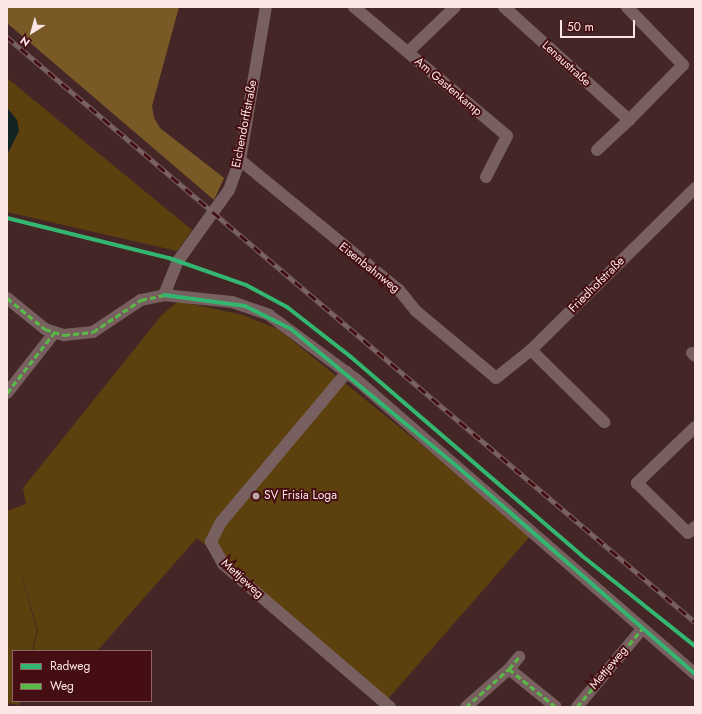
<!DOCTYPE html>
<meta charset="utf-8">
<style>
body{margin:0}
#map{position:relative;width:702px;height:714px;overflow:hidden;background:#442627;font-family:Jost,sans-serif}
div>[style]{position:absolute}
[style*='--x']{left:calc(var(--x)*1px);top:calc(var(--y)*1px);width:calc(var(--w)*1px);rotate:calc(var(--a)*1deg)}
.green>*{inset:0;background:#5c410f}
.forest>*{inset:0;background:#795a27}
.water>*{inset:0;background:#122324}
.street>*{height:12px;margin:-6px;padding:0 6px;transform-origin:6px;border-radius:6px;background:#786060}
.rail>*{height:4.5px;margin-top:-2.25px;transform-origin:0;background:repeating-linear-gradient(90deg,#450e13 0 9px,#7b6464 0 18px);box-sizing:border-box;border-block:1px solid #7b6464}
.quiet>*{height:3px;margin-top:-1.5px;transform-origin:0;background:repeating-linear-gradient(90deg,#58b947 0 6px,transparent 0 9px)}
.cycleway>*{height:4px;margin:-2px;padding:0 2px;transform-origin:2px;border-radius:2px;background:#33b770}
.dots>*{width:11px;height:11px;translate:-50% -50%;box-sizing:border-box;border:2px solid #450e13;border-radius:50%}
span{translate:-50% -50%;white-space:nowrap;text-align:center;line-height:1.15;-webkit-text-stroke:4px #450e13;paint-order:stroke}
.street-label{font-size:12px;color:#fce6e5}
.poi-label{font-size:12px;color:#fce6e5}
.left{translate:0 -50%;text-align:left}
.frame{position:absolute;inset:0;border:8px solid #fce6e5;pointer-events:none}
.legend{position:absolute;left:12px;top:650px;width:140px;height:52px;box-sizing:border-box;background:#450e13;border:1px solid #8e6467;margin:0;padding:5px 7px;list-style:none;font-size:12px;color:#fce6e5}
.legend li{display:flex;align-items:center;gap:8px;height:20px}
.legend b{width:20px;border:1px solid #8e6467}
.north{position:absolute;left:12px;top:12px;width:40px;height:40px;-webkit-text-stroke:3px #450e13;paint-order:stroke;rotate:217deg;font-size:11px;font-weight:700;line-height:16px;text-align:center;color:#fce6e5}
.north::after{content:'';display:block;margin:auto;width:14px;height:18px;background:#fce6e5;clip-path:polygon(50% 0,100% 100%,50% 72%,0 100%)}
.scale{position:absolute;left:560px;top:20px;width:75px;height:18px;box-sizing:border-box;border:2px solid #fce6e5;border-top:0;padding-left:5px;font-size:12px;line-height:14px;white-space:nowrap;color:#fce6e5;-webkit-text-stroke:3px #450e13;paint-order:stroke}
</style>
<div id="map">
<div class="green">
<i style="clip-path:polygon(7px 78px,192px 230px,177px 251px,7px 212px,7px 155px,17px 120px,7px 108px)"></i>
<i style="clip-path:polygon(178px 301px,243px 315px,278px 329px,532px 534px,388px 699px,197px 538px,97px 651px,33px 651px,38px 631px,16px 555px,32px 529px,16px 555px,37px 631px,32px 651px,13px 651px,13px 701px,20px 701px,19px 705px,7px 703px,7px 511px,26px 504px,23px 488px,161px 316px)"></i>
</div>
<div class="forest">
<i style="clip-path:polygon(7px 7px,179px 7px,152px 106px,154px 118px,160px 128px,224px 178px,214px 200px,7px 23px)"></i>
</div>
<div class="water">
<i style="clip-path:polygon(7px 108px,17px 120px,19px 131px,7px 155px)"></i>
</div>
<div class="street">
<i style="--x:354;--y:7;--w:200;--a:40.1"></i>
<i style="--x:507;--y:136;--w:46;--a:117.1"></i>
<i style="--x:504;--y:7;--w:169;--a:42.1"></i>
<i style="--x:629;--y:120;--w:77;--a:-45.5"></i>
<i style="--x:683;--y:65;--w:81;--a:-134"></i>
<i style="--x:408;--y:52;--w:65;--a:-43.8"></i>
<i style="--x:597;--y:150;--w:44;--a:-43.2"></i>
<i style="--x:240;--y:160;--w:205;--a:39.3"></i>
<i style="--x:399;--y:290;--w:27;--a:51"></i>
<i style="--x:416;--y:311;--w:104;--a:39.9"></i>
<i style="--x:496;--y:378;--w:45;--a:-38.7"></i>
<i style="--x:531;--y:350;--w:231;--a:-44.6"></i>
<i style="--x:164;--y:295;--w:37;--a:-68"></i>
<i style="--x:178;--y:261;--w:87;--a:-54.3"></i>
<i style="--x:229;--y:190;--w:32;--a:-70"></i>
<i style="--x:240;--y:160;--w:155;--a:-80.4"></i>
<i style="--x:7;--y:298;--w:49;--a:39.2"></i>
<i style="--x:45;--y:329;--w:20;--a:18"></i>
<i style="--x:64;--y:335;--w:29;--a:-6"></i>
<i style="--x:93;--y:332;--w:58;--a:-33.7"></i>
<i style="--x:141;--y:300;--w:24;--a:-12"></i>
<i style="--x:164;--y:295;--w:68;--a:5.9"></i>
<i style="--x:232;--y:302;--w:39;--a:19"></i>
<i style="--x:269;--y:315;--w:109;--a:36.5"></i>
<i style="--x:357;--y:380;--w:448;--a:41"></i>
<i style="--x:531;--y:350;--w:103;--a:44.6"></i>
<i style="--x:692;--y:353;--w:4;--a:45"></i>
<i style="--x:347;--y:372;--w:196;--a:130"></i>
<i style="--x:221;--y:522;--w:22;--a:117"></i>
<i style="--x:211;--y:542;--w:25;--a:61"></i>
<i style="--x:223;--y:564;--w:220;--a:40.6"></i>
<i style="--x:7;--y:393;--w:76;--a:-51.9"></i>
<i style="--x:695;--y:427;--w:81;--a:136"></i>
<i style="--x:637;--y:483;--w:71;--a:44.4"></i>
<i style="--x:688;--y:533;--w:9;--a:-41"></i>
<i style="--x:509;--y:669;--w:16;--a:-50"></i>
<i style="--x:466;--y:707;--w:57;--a:-41.5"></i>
<i style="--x:509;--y:669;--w:60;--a:39"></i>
<i style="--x:577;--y:707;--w:102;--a:-50.2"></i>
</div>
<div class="rail">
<i style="--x:7;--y:37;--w:903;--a:40.37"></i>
</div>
<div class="quiet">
<i style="--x:7;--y:298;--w:49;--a:39.2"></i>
<i style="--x:45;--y:329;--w:20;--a:18"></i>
<i style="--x:64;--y:335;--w:29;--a:-6"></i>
<i style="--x:93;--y:332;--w:58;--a:-33.7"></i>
<i style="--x:141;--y:300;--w:24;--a:-12"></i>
<i style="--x:7;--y:393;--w:76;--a:-51.9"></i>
<i style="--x:509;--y:669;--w:16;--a:-50"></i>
<i style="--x:466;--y:707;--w:57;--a:-41.5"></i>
<i style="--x:509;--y:669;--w:60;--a:39"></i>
<i style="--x:577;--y:707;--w:102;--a:-50.2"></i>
</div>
<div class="cycleway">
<i style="--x:7;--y:218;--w:167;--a:13.9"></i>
<i style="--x:169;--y:258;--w:82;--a:19.3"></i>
<i style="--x:246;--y:285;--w:47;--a:28.2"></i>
<i style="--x:287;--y:307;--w:81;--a:38"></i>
<i style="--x:351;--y:357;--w:303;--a:40.7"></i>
<i style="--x:581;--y:555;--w:146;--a:38.6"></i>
<i style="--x:164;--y:295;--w:82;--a:7.7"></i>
<i style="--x:245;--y:306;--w:51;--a:26.6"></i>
<i style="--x:291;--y:329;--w:218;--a:39.6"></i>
<i style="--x:459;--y:468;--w:313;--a:41.1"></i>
</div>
<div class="dots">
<i style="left:256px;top:496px;background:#bca3a2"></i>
</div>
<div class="street-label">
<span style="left:566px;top:64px;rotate:42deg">Lenaustraße</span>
<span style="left:448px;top:87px;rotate:40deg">Am Gastenkamp</span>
<span style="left:245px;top:124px;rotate:-79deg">Eichendorffstraße</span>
<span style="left:369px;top:268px;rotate:38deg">Eisenbahnweg</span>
<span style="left:597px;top:285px;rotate:-45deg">Friedhofstraße</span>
<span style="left:242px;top:579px;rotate:42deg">Mettjeweg</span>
<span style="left:609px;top:668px;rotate:-50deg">Mettjeweg</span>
</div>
<div class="poi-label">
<span class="left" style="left:264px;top:496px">SV Frisia Loga</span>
</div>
<div class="frame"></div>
<ul class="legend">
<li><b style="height:5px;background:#33b770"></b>Radweg</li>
<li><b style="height:5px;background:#58b947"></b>Weg</li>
</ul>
<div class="north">N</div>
<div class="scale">50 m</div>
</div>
